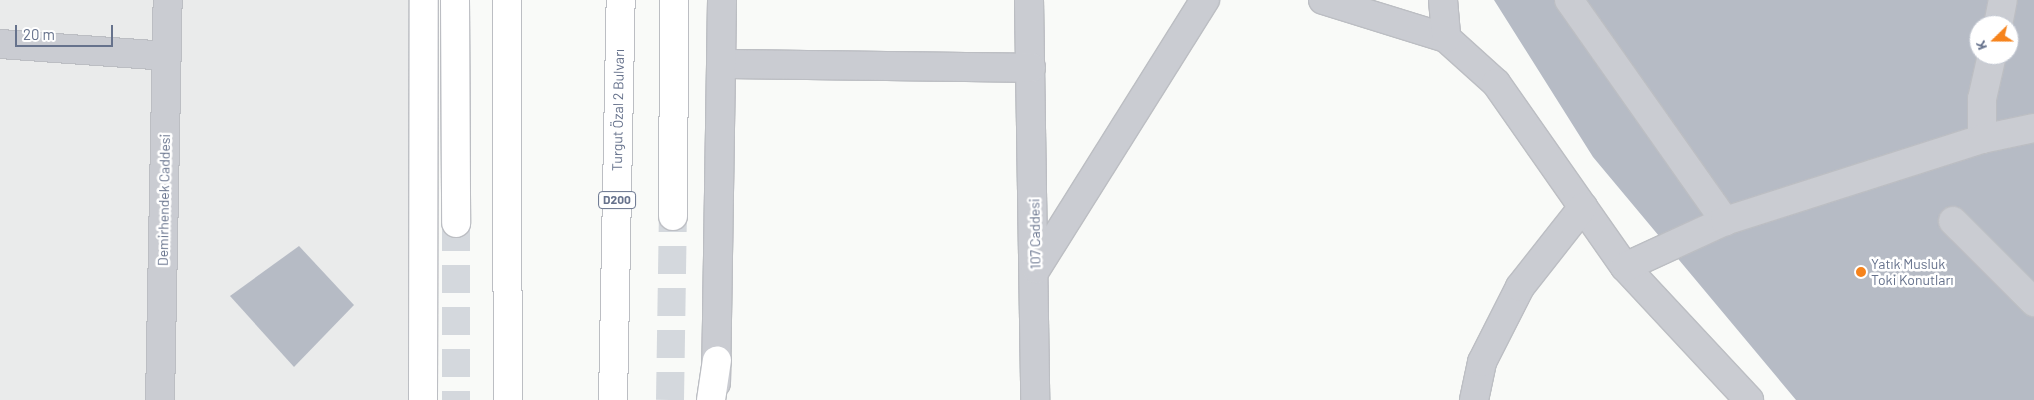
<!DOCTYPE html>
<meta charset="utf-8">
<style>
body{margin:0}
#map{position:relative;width:2034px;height:400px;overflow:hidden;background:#f9faf8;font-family:Barlow,sans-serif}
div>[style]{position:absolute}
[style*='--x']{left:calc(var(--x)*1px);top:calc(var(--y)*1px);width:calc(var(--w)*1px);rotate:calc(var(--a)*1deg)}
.built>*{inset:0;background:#eaebeb;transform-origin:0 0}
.building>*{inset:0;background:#b6bbc5}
.highway-tunnel>*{height:28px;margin-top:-14px;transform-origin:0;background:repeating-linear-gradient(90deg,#d4d8dd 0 28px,transparent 0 42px)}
.roads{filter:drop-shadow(1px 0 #bcbec3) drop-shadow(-1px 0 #bcbec3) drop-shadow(0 1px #bcbec3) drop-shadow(0 -1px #bcbec3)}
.minor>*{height:28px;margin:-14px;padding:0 14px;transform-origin:14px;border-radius:14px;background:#caccd2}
.highway>*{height:28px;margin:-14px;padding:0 14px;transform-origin:14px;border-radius:14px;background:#fff}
.dots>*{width:14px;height:14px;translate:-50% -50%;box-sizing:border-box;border:2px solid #fff;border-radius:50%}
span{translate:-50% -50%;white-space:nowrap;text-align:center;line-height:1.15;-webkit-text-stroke:5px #fff;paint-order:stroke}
.shield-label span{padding:1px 4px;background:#fff;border:1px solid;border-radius:4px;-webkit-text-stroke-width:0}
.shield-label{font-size:12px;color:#66728c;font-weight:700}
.street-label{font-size:14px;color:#66728c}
.poi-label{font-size:14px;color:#66728c}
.left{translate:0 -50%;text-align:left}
.north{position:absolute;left:1969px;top:15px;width:50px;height:50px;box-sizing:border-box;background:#fff;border:1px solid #c2c7d1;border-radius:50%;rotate:248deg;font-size:14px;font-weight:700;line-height:20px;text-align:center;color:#66728c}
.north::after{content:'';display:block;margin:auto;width:18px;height:22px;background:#f6831c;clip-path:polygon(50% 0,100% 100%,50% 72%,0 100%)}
.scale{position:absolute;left:15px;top:25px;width:98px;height:22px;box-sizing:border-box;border:2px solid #66728c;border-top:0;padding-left:6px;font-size:15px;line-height:18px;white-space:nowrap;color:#66728c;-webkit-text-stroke:4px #fff;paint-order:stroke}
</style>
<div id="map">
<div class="built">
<i style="left:0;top:0;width:425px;height:400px"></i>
</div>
<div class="building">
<i style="clip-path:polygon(evenodd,1494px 0,2034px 0,2034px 400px,1796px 400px,1593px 157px,1494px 0,1979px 25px,2009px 25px,2009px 55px,1979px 55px,1979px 25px)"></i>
<i style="clip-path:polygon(299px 246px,354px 305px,294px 367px,230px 296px)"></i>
</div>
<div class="highway-tunnel">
<i style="--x:456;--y:223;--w:177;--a:90"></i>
<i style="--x:670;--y:400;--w:184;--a:-89.1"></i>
</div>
<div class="roads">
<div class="minor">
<i style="--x:1029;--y:0;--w:400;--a:89.1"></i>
<i style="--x:1323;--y:0;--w:129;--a:17.2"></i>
<i style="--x:1446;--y:38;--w:67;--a:42"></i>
<i style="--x:1496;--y:83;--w:225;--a:55"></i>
<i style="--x:1625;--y:267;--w:182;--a:47"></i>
<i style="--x:1443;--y:0;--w:38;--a:85"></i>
<i style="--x:1569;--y:0;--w:271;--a:54.8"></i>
<i style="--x:1998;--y:25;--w:25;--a:-79"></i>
<i style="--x:0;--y:44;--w:167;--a:4.1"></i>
<i style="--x:722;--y:64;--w:309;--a:0.7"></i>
<i style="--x:1982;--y:139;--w:40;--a:-90"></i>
<i style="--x:1982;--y:99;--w:45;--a:-77.2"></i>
<i style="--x:1953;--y:221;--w:115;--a:45"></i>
<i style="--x:1625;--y:267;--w:110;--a:-24.7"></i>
<i style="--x:1725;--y:221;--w:270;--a:-17.7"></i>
<i style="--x:1982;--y:139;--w:53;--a:-11.9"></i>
<i style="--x:1036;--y:269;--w:318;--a:-57.9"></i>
<i style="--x:716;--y:383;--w:383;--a:-89.1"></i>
<i style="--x:160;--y:400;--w:400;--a:-88.9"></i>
<i style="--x:1474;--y:400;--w:39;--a:-78"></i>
<i style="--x:1482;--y:362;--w:84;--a:-63.1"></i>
<i style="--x:1520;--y:287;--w:102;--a:-51.8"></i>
</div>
<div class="highway">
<i style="--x:455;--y:0;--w:223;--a:89.7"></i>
<i style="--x:507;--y:0;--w:400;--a:89.9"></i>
<i style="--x:673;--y:216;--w:216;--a:-89.7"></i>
<i style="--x:423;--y:400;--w:400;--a:-89.9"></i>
<i style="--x:613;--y:400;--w:400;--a:-88.9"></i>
<i style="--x:711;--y:400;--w:40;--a:-81.5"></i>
</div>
</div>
<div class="dots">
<i style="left:1861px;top:272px;background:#f6831c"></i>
</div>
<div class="shield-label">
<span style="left:617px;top:200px">D200</span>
</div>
<div class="street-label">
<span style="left:618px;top:110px;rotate:-89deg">Turgut Özal 2 Bulvarı</span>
<span style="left:164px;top:200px;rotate:-89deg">Demirhendek Caddesi</span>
<span style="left:1035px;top:234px;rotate:-91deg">107 Caddesi</span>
</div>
<div class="poi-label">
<span class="left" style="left:1871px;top:272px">Yatık Musluk<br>Toki Konutları</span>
</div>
<div class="north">K</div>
<div class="scale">20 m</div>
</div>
